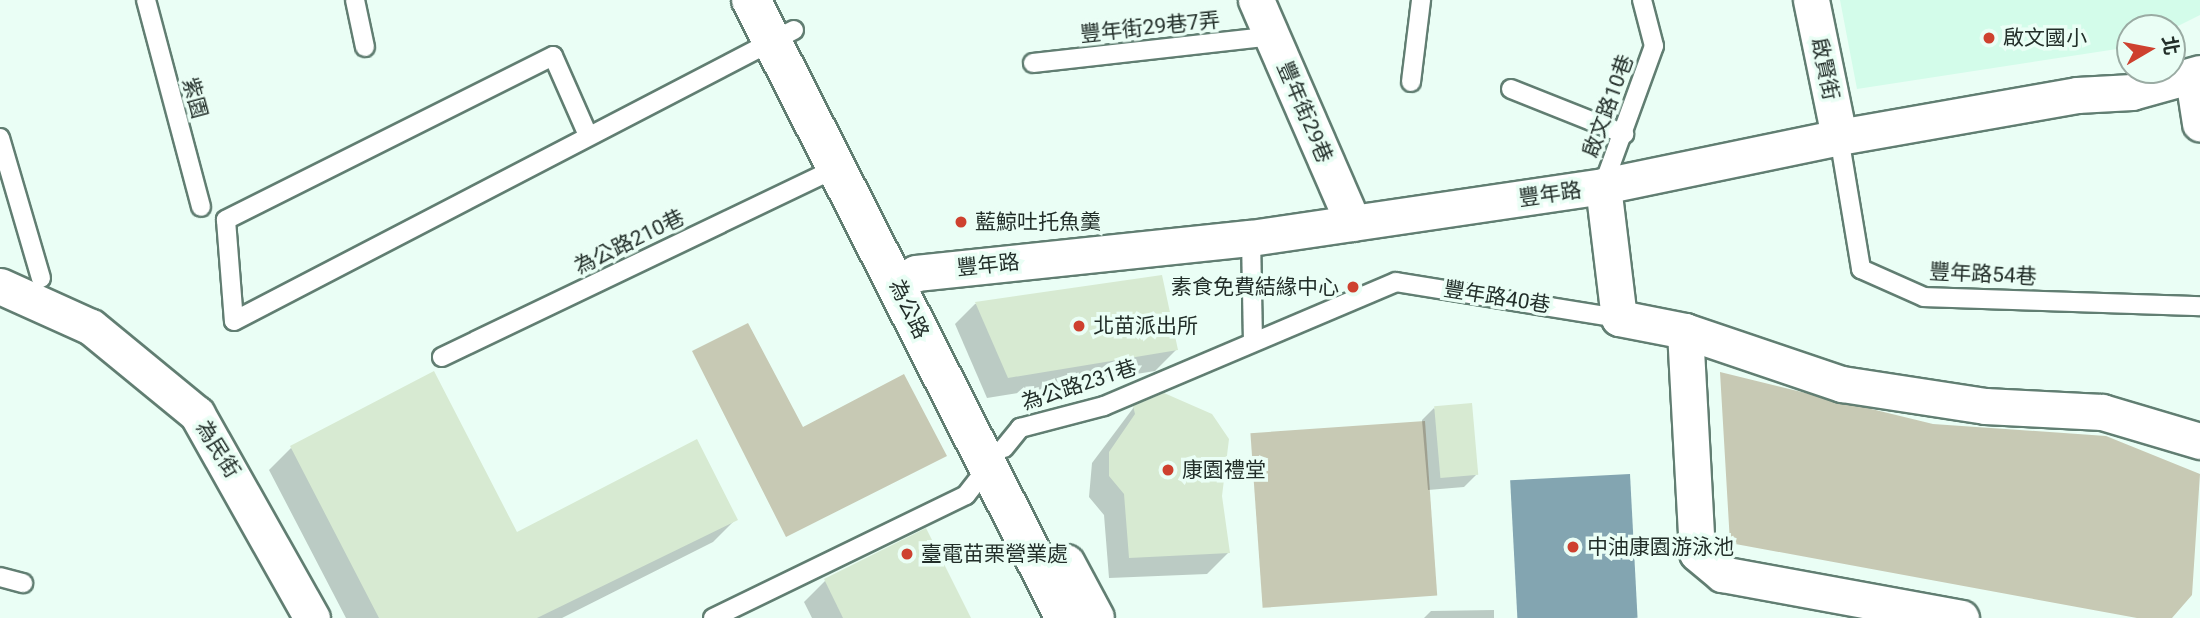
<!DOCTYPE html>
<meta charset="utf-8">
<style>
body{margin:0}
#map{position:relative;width:2200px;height:618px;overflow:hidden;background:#eafef5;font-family:Roboto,"Noto Sans TC",sans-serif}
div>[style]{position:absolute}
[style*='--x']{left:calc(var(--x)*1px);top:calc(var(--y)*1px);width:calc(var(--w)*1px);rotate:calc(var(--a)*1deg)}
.built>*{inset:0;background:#d3fcea}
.green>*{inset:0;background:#c7c9b4;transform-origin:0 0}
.water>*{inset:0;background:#83a5b1;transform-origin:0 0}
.shadow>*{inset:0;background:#0003}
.building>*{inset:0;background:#d7ead2;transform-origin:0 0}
.roads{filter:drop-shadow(2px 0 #617e72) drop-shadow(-2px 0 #617e72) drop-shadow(0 2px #617e72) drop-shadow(0 -2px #617e72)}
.lane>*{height:18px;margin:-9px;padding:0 9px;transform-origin:9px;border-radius:9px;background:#fff}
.street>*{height:35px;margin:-17.5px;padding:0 17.5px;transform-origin:17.5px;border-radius:17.5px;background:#fff}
.secondary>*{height:38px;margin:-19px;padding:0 19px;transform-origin:19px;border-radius:19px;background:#fff}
.dots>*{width:19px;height:19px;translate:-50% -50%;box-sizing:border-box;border:4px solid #eafef5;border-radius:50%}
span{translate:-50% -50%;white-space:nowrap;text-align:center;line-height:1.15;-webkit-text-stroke:7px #eafef5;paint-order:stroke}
.street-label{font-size:21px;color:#222e29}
.poi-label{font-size:21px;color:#222e29}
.left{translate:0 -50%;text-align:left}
.right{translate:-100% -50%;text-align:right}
.north{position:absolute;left:2116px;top:14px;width:70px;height:70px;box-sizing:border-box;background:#eafef5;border:2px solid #9aaba3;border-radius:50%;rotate:80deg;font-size:19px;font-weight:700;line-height:28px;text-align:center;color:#222e29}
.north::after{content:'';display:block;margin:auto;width:24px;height:32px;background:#ce412f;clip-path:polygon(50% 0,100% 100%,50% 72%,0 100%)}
</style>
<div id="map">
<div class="built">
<i style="clip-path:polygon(1840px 0,2200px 0,2200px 15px,2172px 29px,2130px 28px,2130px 47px,1857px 89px)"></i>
</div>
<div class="green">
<i style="clip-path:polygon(748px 323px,803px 427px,904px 374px,947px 456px,786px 537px,692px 351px)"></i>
<i style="clip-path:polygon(1720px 372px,1933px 424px,2106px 436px,2200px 474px,2192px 595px,2172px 618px,2137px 618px,1730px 543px)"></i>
<i style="left:1425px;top:421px;width:175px;height:175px;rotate:86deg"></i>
</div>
<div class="water">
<i style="left:1630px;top:474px;width:144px;height:120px;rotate:87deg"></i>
</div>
<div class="shadow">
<i style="clip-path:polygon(1161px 277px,1176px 350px,1155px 371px,987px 398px,955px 324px,975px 304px)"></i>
<i style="clip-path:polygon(1134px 407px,1220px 496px,1228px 553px,1207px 574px,1109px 578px,1104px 515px,1089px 497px,1092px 463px)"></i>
<i style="clip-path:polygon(1434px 408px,1476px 475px,1464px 487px,1428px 490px,1422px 420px)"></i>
<i style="clip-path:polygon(291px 448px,516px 534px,735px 520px,713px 542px,562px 618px,346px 618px,269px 470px)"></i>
<i style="clip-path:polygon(926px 530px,969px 618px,812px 618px,804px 602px,825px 581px)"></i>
<i style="clip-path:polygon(1494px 610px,1494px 618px,1424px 618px,1431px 611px)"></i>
</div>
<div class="building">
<i style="clip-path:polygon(1162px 275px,1178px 350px,1008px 378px,975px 302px)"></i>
<i style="clip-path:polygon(434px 371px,517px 532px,697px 439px,738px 520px,537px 618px,379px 618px,290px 446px)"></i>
<i style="clip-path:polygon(1164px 393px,1212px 414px,1229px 439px,1222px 496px,1230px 553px,1129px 558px,1124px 494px,1109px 476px,1109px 452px,1135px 414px,1133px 406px)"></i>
<i style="left:1472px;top:403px;width:72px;height:38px;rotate:85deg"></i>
<i style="clip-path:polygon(926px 528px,971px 618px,843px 618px,824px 579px)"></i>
</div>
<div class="roads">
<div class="lane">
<i style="--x:146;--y:0;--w:214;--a:75.1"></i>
<i style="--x:355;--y:0;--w:48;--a:78"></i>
<i style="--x:1033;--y:63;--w:241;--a:-6.4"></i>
<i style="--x:1411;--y:82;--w:83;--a:-83"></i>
<i style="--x:1511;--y:89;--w:122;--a:21.7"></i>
<i style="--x:587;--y:133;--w:84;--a:-113.8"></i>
<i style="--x:553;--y:56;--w:366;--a:153.4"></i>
<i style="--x:226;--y:220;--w:101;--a:85.5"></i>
<i style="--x:234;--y:321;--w:631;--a:-27.46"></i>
<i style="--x:1839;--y:137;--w:134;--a:80.5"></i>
<i style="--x:1861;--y:269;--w:69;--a:24"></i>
<i style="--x:1924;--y:297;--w:276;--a:1.9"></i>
<i style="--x:0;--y:138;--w:146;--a:73.7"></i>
<i style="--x:1603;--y:186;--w:149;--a:-70"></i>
<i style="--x:1654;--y:46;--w:48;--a:-104.6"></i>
<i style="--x:1251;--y:238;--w:103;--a:88.9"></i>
<i style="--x:442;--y:357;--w:438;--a:-25.6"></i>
<i style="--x:1004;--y:448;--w:26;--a:-51"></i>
<i style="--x:1020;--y:428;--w:87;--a:-14.7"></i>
<i style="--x:1104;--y:406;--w:317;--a:-23"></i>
<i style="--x:1396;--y:282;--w:226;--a:9.2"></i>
<i style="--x:0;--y:577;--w:24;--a:15"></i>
<i style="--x:713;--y:618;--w:281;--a:-25.9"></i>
<i style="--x:966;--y:495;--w:34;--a:-52"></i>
</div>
<div class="street">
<i style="--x:1256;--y:0;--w:243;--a:66.5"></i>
<i style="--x:1811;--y:0;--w:140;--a:78.4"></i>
<i style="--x:2193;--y:78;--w:46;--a:81.2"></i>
<i style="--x:1603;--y:186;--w:133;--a:83.1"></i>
<i style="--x:1619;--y:318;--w:67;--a:11.1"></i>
<i style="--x:1685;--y:331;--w:166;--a:18.7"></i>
<i style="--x:1842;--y:384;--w:145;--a:8.7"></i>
<i style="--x:1985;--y:406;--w:117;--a:2.9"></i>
<i style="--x:2102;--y:412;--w:102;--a:16.5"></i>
<i style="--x:897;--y:284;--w:22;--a:-30"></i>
<i style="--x:916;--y:273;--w:337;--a:-6"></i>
<i style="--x:1251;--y:238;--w:356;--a:-8.4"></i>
<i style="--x:1603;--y:186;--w:241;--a:-11.7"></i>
<i style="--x:1839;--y:137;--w:242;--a:-10"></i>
<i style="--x:2077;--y:95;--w:55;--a:-3.1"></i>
<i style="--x:2132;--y:92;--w:71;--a:-15.6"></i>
<i style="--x:0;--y:286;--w:100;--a:24.3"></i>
<i style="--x:91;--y:327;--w:137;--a:39.4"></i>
<i style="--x:197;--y:414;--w:234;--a:60.6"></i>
<i style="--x:1685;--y:331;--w:222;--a:86.9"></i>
<i style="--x:1697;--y:553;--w:33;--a:40"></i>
<i style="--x:1722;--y:574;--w:243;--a:10.4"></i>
</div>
<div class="secondary">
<i style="--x:751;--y:0;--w:693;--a:63.07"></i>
<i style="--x:1066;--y:564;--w:61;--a:61.8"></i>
</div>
</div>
<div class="dots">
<i style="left:1989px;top:38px;background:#ce412f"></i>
<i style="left:961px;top:222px;background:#ce412f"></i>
<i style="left:1353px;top:287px;background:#ce412f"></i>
<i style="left:1079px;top:326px;background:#ce412f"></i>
<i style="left:1168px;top:470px;background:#ce412f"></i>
<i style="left:1573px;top:547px;background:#ce412f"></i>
<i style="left:907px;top:554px;background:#ce412f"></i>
</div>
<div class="street-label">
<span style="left:1150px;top:27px;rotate:-6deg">豐年街29巷7弄</span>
<span style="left:1825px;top:69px;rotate:78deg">啟賢街</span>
<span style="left:195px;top:98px;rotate:75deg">紫園</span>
<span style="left:1608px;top:106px;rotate:-70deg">啟文路10巷</span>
<span style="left:1305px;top:112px;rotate:67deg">豐年街29巷</span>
<span style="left:1550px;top:194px;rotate:-8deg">豐年路</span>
<span style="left:629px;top:242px;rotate:-26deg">為公路210巷</span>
<span style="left:988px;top:265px;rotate:-6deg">豐年路</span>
<span style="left:1983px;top:274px;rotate:3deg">豐年路54巷</span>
<span style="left:1497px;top:297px;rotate:9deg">豐年路40巷</span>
<span style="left:909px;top:309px;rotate:64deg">為公路</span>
<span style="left:1079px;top:385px;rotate:-18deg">為公路231巷</span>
<span style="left:218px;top:449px;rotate:58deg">為民街</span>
</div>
<div class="poi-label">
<span class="left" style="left:2003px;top:38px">啟文國小</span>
<span class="left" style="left:975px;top:222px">藍鯨吐托魚羹</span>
<span class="right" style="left:1339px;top:287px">素食免費結緣中心</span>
<span class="left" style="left:1093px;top:326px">北苗派出所</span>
<span class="left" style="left:1182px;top:470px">康園禮堂</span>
<span class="left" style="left:1587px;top:547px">中油康園游泳池</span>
<span class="left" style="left:921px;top:554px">臺電苗栗營業處</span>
</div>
<div class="north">北</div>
</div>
